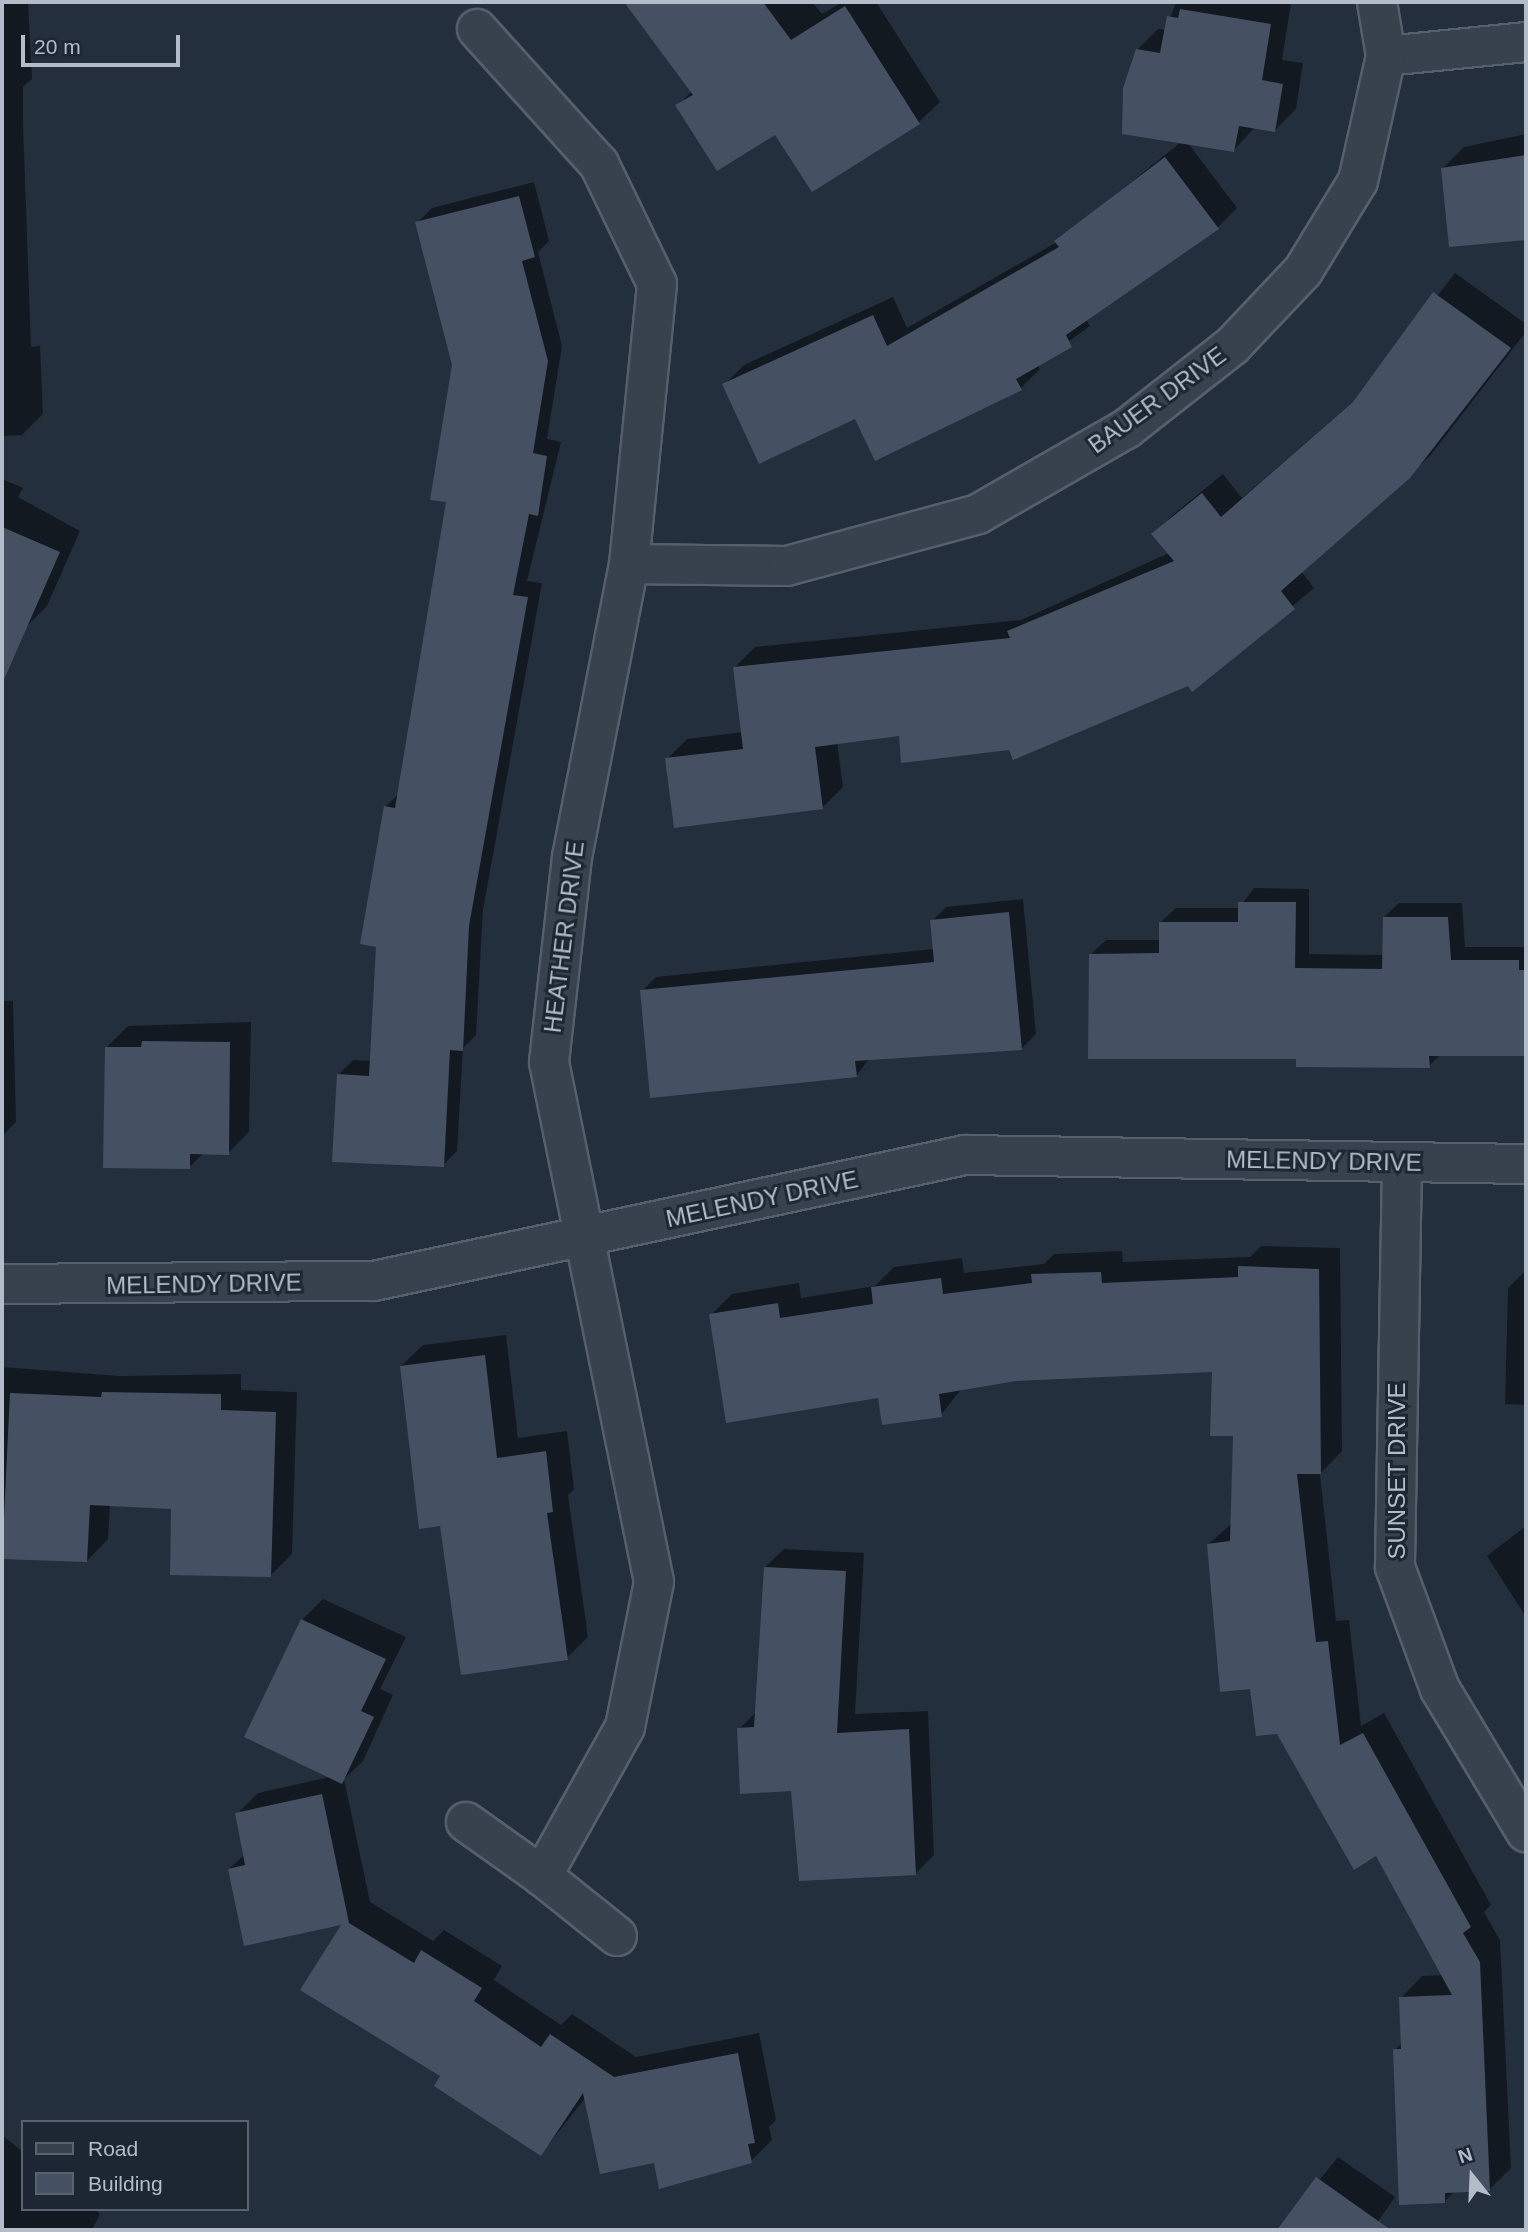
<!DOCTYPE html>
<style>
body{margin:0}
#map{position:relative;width:1528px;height:2232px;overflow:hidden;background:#242f3e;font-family:Helvetica,sans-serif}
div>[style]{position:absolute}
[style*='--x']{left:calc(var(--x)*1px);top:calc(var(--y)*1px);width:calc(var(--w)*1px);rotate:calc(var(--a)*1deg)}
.shadow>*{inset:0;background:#0007}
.building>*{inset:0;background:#455162}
.roads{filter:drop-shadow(2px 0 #565f6c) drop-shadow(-2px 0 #565f6c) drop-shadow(0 2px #565f6c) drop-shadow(0 -2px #565f6c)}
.street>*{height:38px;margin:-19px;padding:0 19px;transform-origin:19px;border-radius:19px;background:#38414e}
span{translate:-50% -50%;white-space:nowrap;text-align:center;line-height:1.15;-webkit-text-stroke:6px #1d2633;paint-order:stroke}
.street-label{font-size:24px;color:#b4bcc9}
.frame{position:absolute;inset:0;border:4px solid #b4bcc9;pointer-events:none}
.legend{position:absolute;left:21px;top:2120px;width:228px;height:91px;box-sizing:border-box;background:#1d2633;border:2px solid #59626f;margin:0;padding:9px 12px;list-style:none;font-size:21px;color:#b4bcc9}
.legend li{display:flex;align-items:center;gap:14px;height:35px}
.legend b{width:35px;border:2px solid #59626f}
.north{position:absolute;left:1437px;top:2141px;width:70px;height:70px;-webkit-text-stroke:5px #1d2633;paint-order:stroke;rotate:342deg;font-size:19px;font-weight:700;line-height:28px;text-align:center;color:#b4bcc9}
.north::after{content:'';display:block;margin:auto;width:24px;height:32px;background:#b4bcc9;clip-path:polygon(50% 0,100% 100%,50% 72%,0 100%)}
.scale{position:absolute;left:21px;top:35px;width:159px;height:32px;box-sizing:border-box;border:4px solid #b4bcc9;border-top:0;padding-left:9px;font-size:21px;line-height:24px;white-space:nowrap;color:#b4bcc9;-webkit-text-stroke:5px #1d2633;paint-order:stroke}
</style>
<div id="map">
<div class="shadow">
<i style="clip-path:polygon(2px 2px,28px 2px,32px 79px,23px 87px,23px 123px,31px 347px,40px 346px,43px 414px,22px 435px,2px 436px)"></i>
<i style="clip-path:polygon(631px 2px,812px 2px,822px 14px,842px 2px,876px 2px,940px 102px,919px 122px,812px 190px,776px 133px,677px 106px,692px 91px)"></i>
<i style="clip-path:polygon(1176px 2px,1291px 3px,1282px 60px,1303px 63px,1296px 109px,1275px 130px,1255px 127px,1233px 151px,1188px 143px,1237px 208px,1218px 227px,1085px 318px,1090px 326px,1037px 364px,1040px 369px,1021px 388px,856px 417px,724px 385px,744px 365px,893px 297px,907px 328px,1057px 242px,1181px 142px,1137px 50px,1158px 29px,1166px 30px)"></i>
<i style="clip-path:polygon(1526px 134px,1526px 235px,1450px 245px,1443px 168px,1464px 147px)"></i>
<i style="clip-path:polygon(534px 182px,549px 241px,538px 252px,562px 346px,547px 439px,561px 442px,527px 581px,542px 583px,483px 910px,476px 1035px,463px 1048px,457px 1151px,443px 1165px,338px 1075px,353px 1060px,371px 1061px,385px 807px,400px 793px,448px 500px,453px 365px,417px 223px,432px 208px)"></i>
<i style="clip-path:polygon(1455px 273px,1526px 324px,1526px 332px,1430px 456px,1301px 571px,1314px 588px,1193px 689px,1189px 684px,1010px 748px,900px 734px,837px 742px,843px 787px,823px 807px,667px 759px,687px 739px,743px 732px,735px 667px,755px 647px,1021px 620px,1169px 553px,1154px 534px,1174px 514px,1223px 474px,1242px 498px,1360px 396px)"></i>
<i style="clip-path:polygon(2px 479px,23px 488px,18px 497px,80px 531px,47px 606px,26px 627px,2px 618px)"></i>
<i style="clip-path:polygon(1254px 888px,1309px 889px,1309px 954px,1384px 955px,1384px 917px,1399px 903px,1462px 903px,1465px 947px,1526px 947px,1526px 1054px,1441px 1054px,1429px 1066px,1298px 1058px,1091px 954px,1106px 940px,1161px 940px,1161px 922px,1176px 908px,1239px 908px)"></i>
<i style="clip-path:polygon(1023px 899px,1036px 1034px,1022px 1048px,870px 1058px,856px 1076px,642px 991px,656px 977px,934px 949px,932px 921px,946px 907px)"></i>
<i style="clip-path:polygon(2px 1001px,13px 1001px,16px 1122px,2px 1136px)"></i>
<i style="clip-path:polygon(251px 1022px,249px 1132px,228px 1153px,204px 1153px,189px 1167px,107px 1047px,128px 1026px)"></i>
<i style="clip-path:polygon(1261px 1246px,1340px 1248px,1342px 1451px,1320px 1474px,1336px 1621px,1349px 1620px,1361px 1726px,1384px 1713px,1491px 1905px,1484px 1912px,1500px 1940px,1511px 2168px,1489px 2190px,1455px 2191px,1445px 2201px,1395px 2050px,1403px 2042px,1401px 1998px,1422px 1976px,1444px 1975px,1377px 1854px,1252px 1687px,1209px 1544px,1232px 1523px,1235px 1435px,1214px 1370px,1016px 1379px,962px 1388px,941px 1415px,880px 1396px,711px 1315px,732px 1294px,799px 1283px,801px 1298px,875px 1286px,894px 1267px,962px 1258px,964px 1273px,1044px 1264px,1054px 1254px,1122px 1251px,1123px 1262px,1250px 1257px)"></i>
<i style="clip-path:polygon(1526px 1270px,1526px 1405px,1505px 1404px,1508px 1288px)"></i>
<i style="clip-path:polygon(506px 1335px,518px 1438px,567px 1431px,574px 1489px,568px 1495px,588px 1637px,567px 1658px,441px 1524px,401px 1366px,423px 1345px)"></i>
<i style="clip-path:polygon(2px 1367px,120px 1376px,241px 1374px,241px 1390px,297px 1392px,292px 1554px,271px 1575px,173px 1507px,110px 1504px,108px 1539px,87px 1561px,2px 1557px)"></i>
<i style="clip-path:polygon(1526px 1526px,1526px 1617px,1487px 1556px)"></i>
<i style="clip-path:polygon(784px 1549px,864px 1553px,855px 1714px,928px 1711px,934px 1855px,915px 1874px,793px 1789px,739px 1729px,757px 1711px,765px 1567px)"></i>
<i style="clip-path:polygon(323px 1599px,406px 1637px,380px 1689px,393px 1695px,363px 1761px,344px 1779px,370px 1902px,433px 1941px,444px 1930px,502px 1966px,494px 1980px,561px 2025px,572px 2014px,636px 2057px,759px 2033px,776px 2120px,769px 2127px,772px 2140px,751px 2161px,655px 2161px,586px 2097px,541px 2154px,442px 2076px,344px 1923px,229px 1869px,245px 1854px,237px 1814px,258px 1793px,330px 1777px,302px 1620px)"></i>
<i style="clip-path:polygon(2px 2135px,23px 2152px,23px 2209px,95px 2209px,100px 2214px,92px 2230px,2px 2230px)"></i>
<i style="clip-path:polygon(1338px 2157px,1395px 2197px,1372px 2230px,1279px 2230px)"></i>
</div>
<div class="building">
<i style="clip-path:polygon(624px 2px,763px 2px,791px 40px,845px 6px,920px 124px,812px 192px,775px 135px,717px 171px,675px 105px,693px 95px)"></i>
<i style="clip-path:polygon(1180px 9px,1271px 24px,1262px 80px,1283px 84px,1275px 132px,1239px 126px,1234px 152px,1122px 134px,1123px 88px,1136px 49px,1160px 53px,1167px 16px,1178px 18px)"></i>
<i style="clip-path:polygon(1526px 155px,1526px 240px,1449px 247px,1441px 168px)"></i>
<i style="clip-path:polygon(1165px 157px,1219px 229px,1066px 335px,1072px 347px,1016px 379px,1022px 390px,875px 461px,855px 419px,759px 464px,722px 384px,873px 315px,887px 346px,1059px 247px,1054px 241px)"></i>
<i style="clip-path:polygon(519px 196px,535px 257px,522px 261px,548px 361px,533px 453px,547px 456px,538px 516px,529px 514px,513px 595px,528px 597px,469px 926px,463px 1051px,450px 1050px,444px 1167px,332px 1162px,337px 1074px,369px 1076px,376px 947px,360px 944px,384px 806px,395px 808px,446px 502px,430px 500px,452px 365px,415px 222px)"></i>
<i style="clip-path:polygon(1433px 292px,1511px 348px,1410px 478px,1281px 591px,1295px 609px,1192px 692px,1188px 686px,1013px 760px,1009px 750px,901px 763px,899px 736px,815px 747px,823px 809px,674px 828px,665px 758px,743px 749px,733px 667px,1010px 638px,1007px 631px,1174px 561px,1151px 534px,1202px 493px,1221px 517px,1353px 402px)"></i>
<i style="clip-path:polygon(2px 527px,60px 552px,2px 684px)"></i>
<i style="clip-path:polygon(1238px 902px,1296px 902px,1295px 968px,1382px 969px,1383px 917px,1448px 917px,1451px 960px,1519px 960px,1519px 970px,1526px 970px,1526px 1056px,1429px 1056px,1430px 1068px,1296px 1067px,1296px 1059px,1088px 1059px,1089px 954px,1159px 953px,1159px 922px,1238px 922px)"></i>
<i style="clip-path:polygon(1009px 912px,1022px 1050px,855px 1061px,857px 1077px,650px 1098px,640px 990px,934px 962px,930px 920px)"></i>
<i style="clip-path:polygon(142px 1041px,230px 1042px,229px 1155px,190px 1154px,190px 1169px,103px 1168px,105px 1047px,141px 1047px)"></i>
<i style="clip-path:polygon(1238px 1266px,1319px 1269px,1321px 1474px,1297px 1474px,1316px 1642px,1328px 1641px,1340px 1745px,1363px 1733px,1471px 1927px,1463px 1933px,1480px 1962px,1490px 2191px,1445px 2193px,1445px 2203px,1399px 2205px,1393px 2049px,1401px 2049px,1399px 1997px,1452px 1995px,1376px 1856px,1354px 1870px,1277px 1734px,1256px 1736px,1250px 1689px,1220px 1692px,1207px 1544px,1230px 1541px,1233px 1436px,1210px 1436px,1212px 1372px,1016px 1381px,939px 1394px,942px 1417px,882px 1425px,878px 1398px,726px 1423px,709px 1314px,778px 1303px,780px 1318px,873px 1304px,871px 1287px,941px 1278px,943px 1294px,1032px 1283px,1031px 1274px,1101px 1272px,1102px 1283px,1238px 1277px)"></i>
<i style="clip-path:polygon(485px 1355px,497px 1458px,546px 1451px,553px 1512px,547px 1513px,568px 1660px,461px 1675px,440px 1526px,419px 1529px,400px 1366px)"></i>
<i style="clip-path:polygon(102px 1392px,221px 1394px,221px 1410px,276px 1412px,271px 1577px,170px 1575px,171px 1509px,90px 1505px,87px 1562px,2px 1559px,10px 1393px,101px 1397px)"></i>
<i style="clip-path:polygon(764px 1567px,846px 1571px,837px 1733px,909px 1729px,916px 1875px,799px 1881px,791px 1791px,740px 1794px,737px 1728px,754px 1727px)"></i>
<i style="clip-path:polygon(301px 1619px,386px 1659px,361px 1711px,374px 1717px,342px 1784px,244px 1737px)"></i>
<i style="clip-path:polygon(322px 1794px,349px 1923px,414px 1963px,421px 1950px,482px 1988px,474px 2001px,541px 2047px,550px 2034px,614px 2077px,738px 2053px,755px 2143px,748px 2144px,752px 2163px,659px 2189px,654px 2163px,600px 2174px,583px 2093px,541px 2156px,434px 2086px,440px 2076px,300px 1990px,341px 1925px,244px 1946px,228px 1869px,245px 1865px,235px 1813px)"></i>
<i style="clip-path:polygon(1316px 2177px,1391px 2230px,1277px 2230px)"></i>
</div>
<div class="roads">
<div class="street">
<i style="--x:477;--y:29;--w:182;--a:47.9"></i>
<i style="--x:599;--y:164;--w:133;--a:64.2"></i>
<i style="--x:657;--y:284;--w:281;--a:95.7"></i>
<i style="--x:629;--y:564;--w:298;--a:101"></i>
<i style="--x:572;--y:857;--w:206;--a:96.4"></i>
<i style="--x:549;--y:1062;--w:530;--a:78.58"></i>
<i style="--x:654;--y:1582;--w:148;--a:101.3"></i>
<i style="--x:625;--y:1727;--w:171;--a:119.1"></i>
<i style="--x:542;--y:1876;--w:96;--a:38.7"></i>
<i style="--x:1386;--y:56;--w:141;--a:-5.7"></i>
<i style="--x:629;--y:564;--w:158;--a:0.7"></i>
<i style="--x:787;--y:566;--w:198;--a:-15.2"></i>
<i style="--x:978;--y:514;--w:171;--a:-29.9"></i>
<i style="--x:1126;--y:429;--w:135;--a:-38.1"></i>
<i style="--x:1232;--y:346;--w:103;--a:-46.6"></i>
<i style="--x:1303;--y:271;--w:105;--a:-58.6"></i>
<i style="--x:1358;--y:181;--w:128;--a:-77.4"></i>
<i style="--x:1386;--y:56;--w:55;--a:-99.5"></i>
<i style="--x:1402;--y:1163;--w:404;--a:91"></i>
<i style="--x:1395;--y:1567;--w:130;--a:69.8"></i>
<i style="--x:1440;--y:1689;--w:167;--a:59"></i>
<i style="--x:2;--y:1284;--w:372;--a:-0.5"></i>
<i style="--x:374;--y:1281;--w:604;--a:-12.04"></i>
<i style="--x:965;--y:1155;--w:561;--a:0.92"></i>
<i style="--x:466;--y:1822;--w:93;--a:35.4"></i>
</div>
</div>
<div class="street-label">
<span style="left:1157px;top:400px;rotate:-36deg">BAUER DRIVE</span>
<span style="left:564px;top:937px;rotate:-83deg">HEATHER DRIVE</span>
<span style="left:1324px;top:1161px;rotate:1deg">MELENDY DRIVE</span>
<span style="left:762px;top:1199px;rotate:-12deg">MELENDY DRIVE</span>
<span style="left:204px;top:1284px;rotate:-1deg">MELENDY DRIVE</span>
<span style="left:1397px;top:1471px;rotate:-90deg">SUNSET DRIVE</span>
</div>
<div class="frame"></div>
<ul class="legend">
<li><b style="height:9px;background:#38414e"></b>Road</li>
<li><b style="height:19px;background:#455162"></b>Building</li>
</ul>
<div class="north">N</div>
<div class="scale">20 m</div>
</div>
